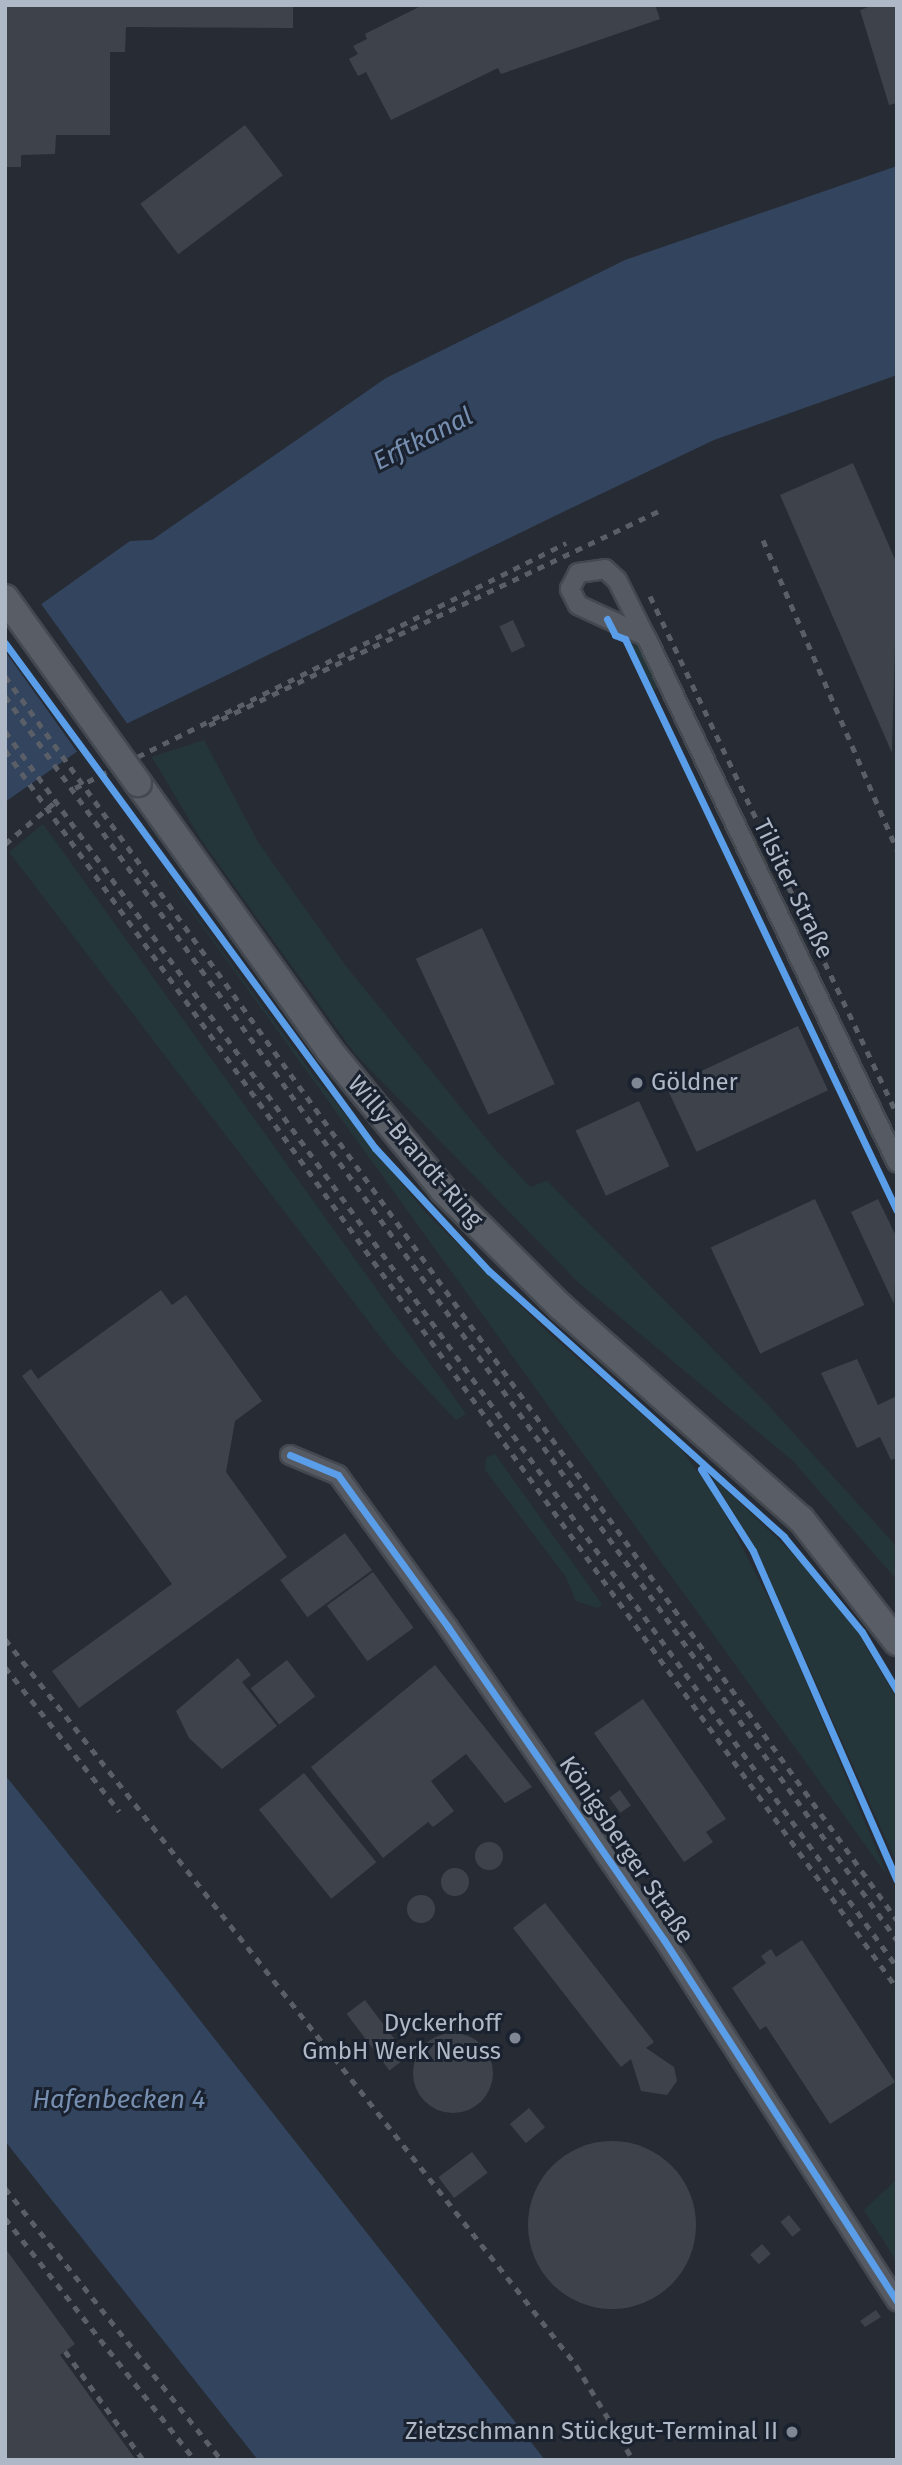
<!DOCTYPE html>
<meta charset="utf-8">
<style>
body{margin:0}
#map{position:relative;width:902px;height:2465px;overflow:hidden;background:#272c34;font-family:"Fira Sans",sans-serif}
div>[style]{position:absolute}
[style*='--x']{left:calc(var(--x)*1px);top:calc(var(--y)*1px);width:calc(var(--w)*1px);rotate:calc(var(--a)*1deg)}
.green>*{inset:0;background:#24363a}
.water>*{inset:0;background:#33445e}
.pier>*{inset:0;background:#272c34}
.building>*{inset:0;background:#3e434b;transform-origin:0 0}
.round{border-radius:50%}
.roads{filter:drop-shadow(2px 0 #44484f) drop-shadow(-2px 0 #44484f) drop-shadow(0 2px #44484f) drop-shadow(0 -2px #44484f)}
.minor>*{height:18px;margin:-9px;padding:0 9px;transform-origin:9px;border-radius:9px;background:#565b63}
.primary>*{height:26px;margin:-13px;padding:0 13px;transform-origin:13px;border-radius:13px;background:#595d65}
.rail>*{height:5px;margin-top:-2.5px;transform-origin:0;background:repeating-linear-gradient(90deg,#5a5e66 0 7px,transparent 0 14px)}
.bridges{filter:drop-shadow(2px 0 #444951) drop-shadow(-2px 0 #444951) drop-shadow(0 2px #444951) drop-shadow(0 -2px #444951)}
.primary-bridge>*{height:26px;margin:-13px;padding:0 13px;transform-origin:13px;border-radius:13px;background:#595d65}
.cycleway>*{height:7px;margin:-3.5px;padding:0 3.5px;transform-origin:3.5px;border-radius:3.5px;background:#5a9eea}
.dots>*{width:19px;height:19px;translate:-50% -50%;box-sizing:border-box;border:4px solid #1a222f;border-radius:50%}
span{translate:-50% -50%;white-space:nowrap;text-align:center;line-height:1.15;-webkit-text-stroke:6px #1a222f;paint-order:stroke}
.street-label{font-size:24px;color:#afb8c7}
.poi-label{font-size:24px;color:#afb8c7}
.left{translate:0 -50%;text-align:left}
.right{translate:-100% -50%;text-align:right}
.water-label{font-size:26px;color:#768eb0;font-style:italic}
.frame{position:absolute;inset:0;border:7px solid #afb8c7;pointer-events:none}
</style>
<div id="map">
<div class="green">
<i style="clip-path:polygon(630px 642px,641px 649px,661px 687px,654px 690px)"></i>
<i style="clip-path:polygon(204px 740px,258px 842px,345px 965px,493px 1147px,530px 1187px,547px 1181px,767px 1404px,897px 1547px,897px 1580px,793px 1461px,579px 1283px,355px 1054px,202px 841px,152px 757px)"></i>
<i style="clip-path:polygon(127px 822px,315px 1077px,425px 1212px,545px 1330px,679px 1447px,716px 1496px,782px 1625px,887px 1875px)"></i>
<i style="clip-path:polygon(43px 824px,466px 1414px,456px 1420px,392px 1352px,9px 852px)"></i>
<i style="clip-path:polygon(495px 1454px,602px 1604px,598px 1608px,576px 1601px,566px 1577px,485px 1470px,486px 1458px)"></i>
<i style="clip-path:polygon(710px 1474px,813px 1573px,854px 1626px,897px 1700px,897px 1864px,758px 1553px)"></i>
<i style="clip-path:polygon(897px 2179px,897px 2262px,864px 2210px)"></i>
</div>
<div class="water">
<i style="clip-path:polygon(897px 166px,897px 375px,714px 440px,565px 511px,95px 739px,5px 802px,5px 630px,130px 541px,152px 540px,386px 378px,625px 260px)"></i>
<i style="clip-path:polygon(5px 1775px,130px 1931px,545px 2460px,258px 2460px,5px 2141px)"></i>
</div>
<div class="pier">
<i style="clip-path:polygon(39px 601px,129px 726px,78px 753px,5px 651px,5px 625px)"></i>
</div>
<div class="building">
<i style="clip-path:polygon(5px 5px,293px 5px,293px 28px,126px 27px,125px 52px,110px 52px,110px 135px,56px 135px,55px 154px,21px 155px,21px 167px,5px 167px)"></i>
<i style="clip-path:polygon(423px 5px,655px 5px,660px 19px,501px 74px,498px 68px,391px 120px,366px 72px,358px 76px,349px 59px,358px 54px,353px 46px,367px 39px,365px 34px)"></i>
<i style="clip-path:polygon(874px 5px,897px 5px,897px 103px,889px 105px,860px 10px)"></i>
<i style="left:245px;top:125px;width:63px;height:131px;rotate:53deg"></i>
<i style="clip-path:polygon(853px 463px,897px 564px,892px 753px,780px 495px)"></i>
<i style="left:513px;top:620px;width:29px;height:15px;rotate:65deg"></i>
<i style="left:482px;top:928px;width:172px;height:73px;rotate:65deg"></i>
<i style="left:798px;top:1026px;width:71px;height:145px;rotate:65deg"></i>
<i style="left:639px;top:1101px;width:72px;height:70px;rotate:65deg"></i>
<i style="left:815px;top:1199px;width:117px;height:115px;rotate:65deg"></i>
<i style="clip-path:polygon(878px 1199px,897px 1238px,894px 1304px,851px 1212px)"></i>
<i style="clip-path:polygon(161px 1290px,172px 1305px,186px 1295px,262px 1401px,235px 1421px,226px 1472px,287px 1557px,79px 1708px,52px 1671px,172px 1584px,22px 1376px,31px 1369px,38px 1379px)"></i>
<i style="clip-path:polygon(857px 1359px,878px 1405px,897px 1396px,897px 1458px,891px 1460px,880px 1437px,857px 1448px,821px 1373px)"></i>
<i style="left:345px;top:1533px;width:46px;height:80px;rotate:54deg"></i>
<i style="left:373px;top:1572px;width:69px;height:57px;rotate:54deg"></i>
<i style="clip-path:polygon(238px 1658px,251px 1675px,242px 1682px,277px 1726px,222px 1769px,189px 1738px,176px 1711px)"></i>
<i style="left:287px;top:1660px;width:46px;height:46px;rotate:52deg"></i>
<i style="clip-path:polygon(435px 1665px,532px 1787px,505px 1803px,466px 1754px,431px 1781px,454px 1811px,433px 1827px,428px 1822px,383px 1858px,311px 1767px)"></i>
<i style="clip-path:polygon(643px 1699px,726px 1819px,706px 1832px,713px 1842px,684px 1862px,594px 1733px)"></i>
<i style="left:304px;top:1773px;width:115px;height:58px;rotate:51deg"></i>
<i style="left:620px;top:1790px;width:19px;height:13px;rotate:55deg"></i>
<i class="round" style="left:475px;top:1842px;width:28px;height:28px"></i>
<i class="round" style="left:441px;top:1868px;width:28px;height:28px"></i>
<i class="round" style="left:407px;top:1895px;width:28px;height:28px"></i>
<i style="clip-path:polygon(545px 1903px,654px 2042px,646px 2048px,674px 2067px,677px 2081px,667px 2095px,641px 2091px,631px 2059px,621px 2067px,513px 1928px)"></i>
<i style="clip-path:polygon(802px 1940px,895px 2082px,830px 2124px,766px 2026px,760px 2030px,732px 1988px,766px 1963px,761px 1956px,771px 1949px,776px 1957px)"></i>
<i style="left:365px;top:2000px;width:71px;height:23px;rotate:53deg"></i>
<i class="round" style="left:413px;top:2033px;width:80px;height:80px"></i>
<i style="left:529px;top:2108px;width:25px;height:25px;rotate:50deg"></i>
<i class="round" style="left:528px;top:2141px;width:168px;height:168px"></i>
<i style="left:472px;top:2152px;width:26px;height:42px;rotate:53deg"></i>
<i style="left:789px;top:2215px;width:19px;height:11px;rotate:51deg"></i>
<i style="left:762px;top:2244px;width:13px;height:16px;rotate:48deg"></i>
<i style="clip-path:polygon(5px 2248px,75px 2344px,60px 2355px,136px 2460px,5px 2460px)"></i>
<i style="clip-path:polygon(876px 2310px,881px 2317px,865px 2327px,860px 2321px)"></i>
</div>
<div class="roads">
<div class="minor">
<i style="--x:645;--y:636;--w:74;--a:-155.2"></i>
<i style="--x:578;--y:605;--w:18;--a:-117"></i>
<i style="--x:570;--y:589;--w:18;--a:-63"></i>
<i style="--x:578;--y:573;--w:27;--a:-8"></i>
<i style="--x:605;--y:569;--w:16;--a:43"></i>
<i style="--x:617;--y:580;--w:63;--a:63.4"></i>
<i style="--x:645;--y:636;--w:6;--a:59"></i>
<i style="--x:648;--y:641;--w:578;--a:64.5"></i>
<i style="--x:290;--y:1455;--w:52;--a:22.6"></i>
<i style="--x:338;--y:1475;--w:188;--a:54.1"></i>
<i style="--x:448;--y:1627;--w:380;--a:55.4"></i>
<i style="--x:664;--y:1940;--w:430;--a:57.2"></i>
</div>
<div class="primary">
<i style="--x:138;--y:783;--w:328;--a:54.4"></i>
<i style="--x:329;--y:1050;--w:181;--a:50.8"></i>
<i style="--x:443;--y:1190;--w:166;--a:44.8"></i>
<i style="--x:561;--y:1307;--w:320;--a:41.5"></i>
<i style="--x:801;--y:1519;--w:156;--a:52"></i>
</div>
</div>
<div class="rail">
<i style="--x:763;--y:540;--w:338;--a:66.6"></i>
<i style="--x:650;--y:596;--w:574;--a:64.51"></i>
<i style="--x:5;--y:676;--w:1531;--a:54.36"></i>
<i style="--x:5;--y:696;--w:1531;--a:54.36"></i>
<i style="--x:209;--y:725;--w:501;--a:-25.44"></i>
<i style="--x:5;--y:731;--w:1524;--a:54.18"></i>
<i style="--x:5;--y:750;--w:1526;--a:54.23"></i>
<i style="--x:75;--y:788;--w:549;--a:-26.52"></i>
<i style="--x:5;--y:844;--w:65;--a:-40"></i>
<i style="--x:5;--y:1639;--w:924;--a:51.81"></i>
<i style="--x:576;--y:2365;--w:111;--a:59"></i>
<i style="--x:5;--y:1667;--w:184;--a:51.6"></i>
<i style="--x:5;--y:2188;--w:347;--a:51.5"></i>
<i style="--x:5;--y:2218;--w:308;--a:51.9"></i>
<i style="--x:65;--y:2351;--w:132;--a:54.3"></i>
</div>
<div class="bridges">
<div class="primary-bridge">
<i style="--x:5;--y:598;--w:228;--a:54.3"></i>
</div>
</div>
<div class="cycleway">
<i style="--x:607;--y:619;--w:18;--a:63"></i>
<i style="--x:615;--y:635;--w:11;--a:22"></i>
<i style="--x:625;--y:639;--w:633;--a:64.57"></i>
<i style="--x:5;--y:643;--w:626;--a:53.77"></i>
<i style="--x:375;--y:1148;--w:168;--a:47.2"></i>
<i style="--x:489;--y:1271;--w:397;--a:42"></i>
<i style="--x:784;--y:1537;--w:123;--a:50.6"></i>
<i style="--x:862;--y:1632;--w:69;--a:59.3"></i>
<i style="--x:290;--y:1455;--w:52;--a:22.6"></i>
<i style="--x:338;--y:1475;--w:188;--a:54.1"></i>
<i style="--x:448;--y:1627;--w:380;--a:55.4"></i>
<i style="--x:664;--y:1940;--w:430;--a:57.2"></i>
<i style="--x:701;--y:1469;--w:97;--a:57.6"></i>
<i style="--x:753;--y:1551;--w:359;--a:66.4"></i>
</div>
<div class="dots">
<i style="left:637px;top:1083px;background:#7f8794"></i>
<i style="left:515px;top:2038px;background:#7f8794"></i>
<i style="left:792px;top:2432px;background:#7f8794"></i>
</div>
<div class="street-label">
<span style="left:793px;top:889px;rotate:64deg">Tilsiter Straße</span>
<span style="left:415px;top:1152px;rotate:49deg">Willy-Brandt-Ring</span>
<span style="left:626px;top:1850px;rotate:56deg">Königsberger Straße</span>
</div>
<div class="poi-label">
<span class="left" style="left:651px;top:1083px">Göldner</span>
<span class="right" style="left:501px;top:2038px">Dyckerhoff<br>GmbH Werk Neuss</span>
<span class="right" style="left:778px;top:2432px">Zietzschmann Stückgut-Terminal II</span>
</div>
<div class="water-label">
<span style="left:423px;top:439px;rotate:-27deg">Erftkanal</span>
<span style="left:119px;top:2100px">Hafenbecken 4</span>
</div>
<div class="frame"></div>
</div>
